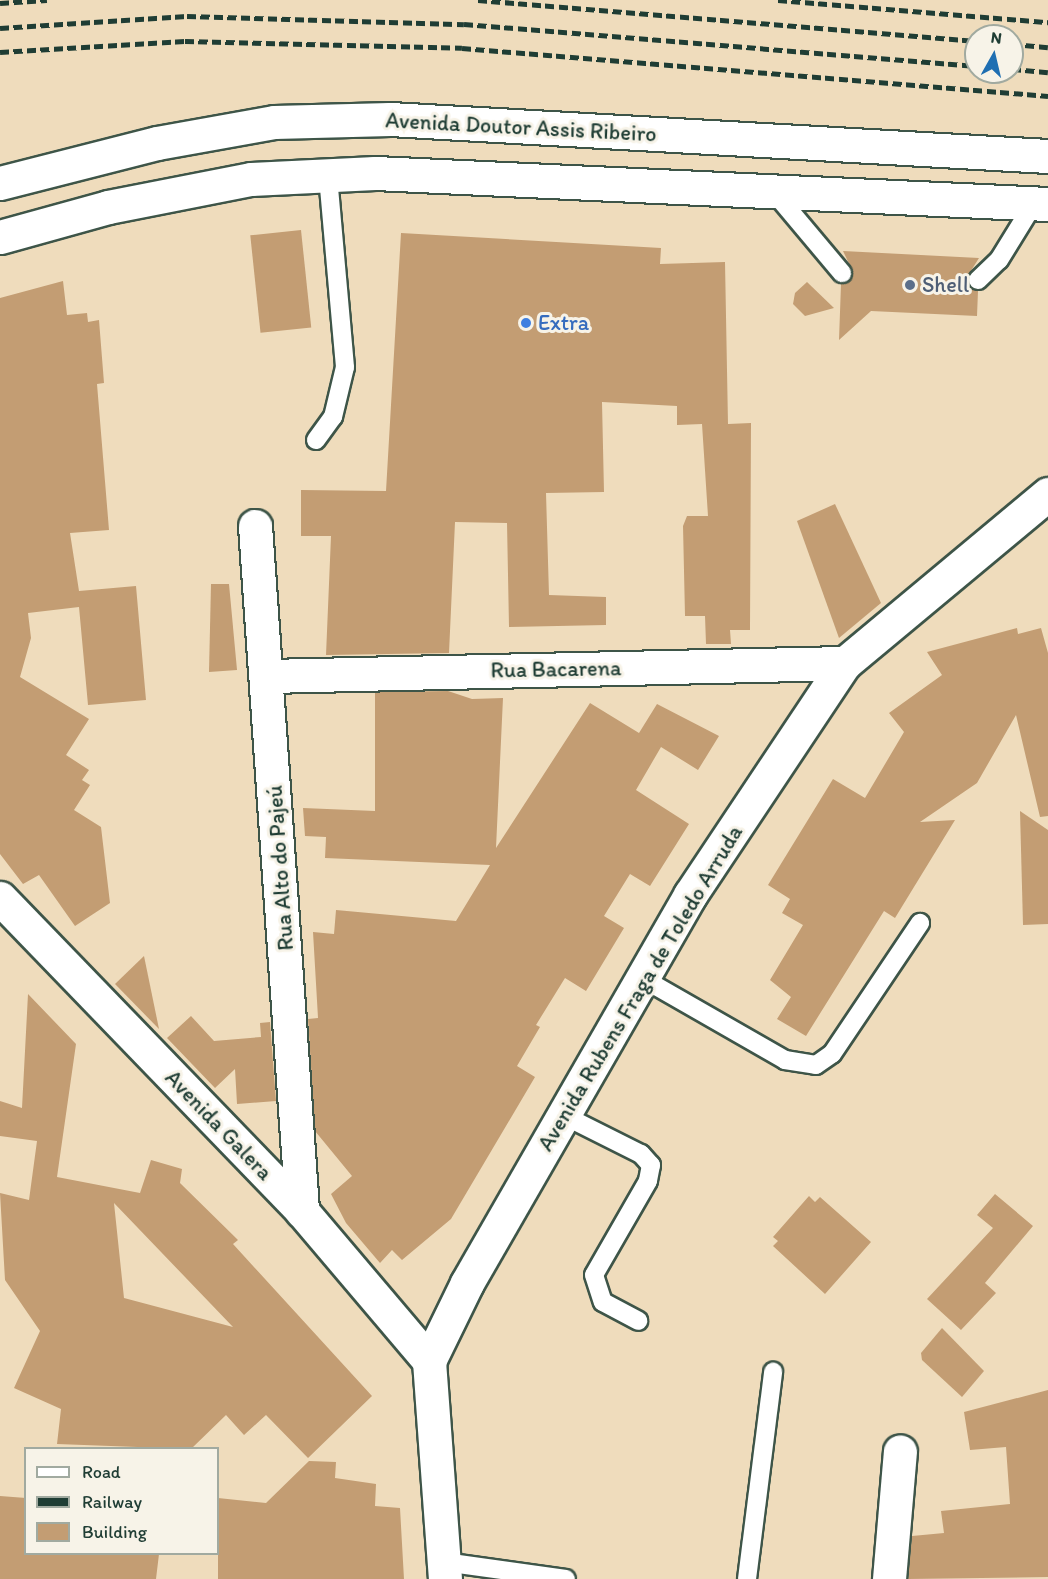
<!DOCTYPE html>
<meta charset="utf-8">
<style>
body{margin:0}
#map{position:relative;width:1048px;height:1579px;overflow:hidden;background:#efdcbc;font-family:Itim,sans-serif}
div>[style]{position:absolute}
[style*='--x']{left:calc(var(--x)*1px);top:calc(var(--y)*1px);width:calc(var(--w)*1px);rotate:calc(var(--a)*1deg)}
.building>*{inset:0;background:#c39d73;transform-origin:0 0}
.roads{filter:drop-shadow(2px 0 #3e5548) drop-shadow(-2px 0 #3e5548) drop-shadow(0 2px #3e5548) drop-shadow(0 -2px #3e5548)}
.lane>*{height:18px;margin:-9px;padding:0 9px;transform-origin:9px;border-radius:9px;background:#fff}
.street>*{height:33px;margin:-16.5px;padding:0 16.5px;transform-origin:16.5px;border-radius:16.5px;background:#fff}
.secondary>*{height:33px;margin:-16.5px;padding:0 16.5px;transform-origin:16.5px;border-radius:16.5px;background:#fff}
.primary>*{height:33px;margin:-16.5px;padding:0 16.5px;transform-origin:16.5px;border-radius:16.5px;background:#fff}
.rail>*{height:4.5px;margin-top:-2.25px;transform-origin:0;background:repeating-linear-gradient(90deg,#1f3d34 0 9px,transparent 0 13.5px)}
.dots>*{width:16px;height:16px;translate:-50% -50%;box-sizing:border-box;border:3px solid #f7f3e8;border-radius:50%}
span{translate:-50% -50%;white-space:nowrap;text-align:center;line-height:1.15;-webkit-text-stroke:6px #f7f3e8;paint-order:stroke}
.street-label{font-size:22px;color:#1f3d34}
.service-label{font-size:22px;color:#4e5e75}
.left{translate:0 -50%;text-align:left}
.shop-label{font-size:22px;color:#366cbe}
.legend{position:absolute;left:24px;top:1447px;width:195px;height:108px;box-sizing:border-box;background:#f7f3e8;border:2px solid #a1aaa0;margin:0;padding:8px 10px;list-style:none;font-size:18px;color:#1f3d34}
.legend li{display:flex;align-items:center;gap:12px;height:30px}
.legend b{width:30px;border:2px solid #a1aaa0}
.north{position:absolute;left:964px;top:24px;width:60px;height:60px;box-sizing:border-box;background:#f7f3e8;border:2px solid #a1aaa0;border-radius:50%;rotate:8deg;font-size:16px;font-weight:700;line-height:24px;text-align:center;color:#1f3d34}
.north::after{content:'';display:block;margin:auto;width:21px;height:27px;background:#1f6fb2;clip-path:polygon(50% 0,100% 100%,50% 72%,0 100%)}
</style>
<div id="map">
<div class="building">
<i style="left:301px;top:230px;width:98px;height:51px;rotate:84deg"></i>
<i style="clip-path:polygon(401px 233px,661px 248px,660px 264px,725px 262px,728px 424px,751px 423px,750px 630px,730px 630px,731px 644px,706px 644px,705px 616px,685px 616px,683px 526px,687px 516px,708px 516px,702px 424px,677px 425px,677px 406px,602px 402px,604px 492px,546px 493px,549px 595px,606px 597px,606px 625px,509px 627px,507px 523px,455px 522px,449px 653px,326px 655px,331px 536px,301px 536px,301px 490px,386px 491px)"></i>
<i style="clip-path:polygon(843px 251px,979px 258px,967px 277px,970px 287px,978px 291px,977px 316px,871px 311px,839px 340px,841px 284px,853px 272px)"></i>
<i style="clip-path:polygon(63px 281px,67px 315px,87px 313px,88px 322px,99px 320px,104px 383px,97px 384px,109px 530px,70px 533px,79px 591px,136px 586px,146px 700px,88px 705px,79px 607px,28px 613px,31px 638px,20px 677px,89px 719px,66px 755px,89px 770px,82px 780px,90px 785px,74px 810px,101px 827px,110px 903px,75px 926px,39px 875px,23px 884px,0 854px,0 298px)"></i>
<i style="clip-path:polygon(807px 282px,834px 308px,805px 316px,793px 304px,795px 293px)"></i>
<i style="clip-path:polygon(835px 504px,881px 603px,839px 638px,797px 521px)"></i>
<i style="clip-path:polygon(211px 584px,229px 584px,237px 670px,209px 672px)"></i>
<i style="clip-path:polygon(1017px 628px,1018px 634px,1041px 628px,1048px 653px,1048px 816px,1040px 817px,1016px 715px,977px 783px,920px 822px,955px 820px,895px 918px,884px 911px,806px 1036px,777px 1019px,791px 997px,770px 980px,803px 925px,782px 913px,790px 899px,768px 885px,833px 779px,865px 798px,904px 732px,889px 713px,942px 675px,927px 652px)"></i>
<i style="clip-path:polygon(448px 691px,472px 699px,503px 698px,496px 848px,590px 703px,639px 733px,657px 704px,719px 736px,698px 770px,661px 747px,636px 790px,689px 824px,650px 886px,630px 874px,604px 916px,624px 928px,586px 991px,565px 978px,536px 1025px,540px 1027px,517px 1066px,535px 1077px,451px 1219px,402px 1260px,392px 1250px,380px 1263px,346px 1223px,331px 1194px,352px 1176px,315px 1131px,308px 1019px,318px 1018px,313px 932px,334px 934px,336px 910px,456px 921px,490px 865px,325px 858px,326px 837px,305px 836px,303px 808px,375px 811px,375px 692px)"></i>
<i style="clip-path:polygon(1020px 811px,1048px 830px,1048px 924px,1023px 925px)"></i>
<i style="clip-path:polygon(144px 956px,159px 1029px,115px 984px)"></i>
<i style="clip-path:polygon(evenodd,28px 994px,76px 1044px,57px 1177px,140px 1193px,151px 1160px,182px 1169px,180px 1183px,238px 1240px,233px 1244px,372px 1396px,308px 1458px,266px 1415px,244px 1435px,226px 1415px,191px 1449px,57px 1444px,61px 1409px,14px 1388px,40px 1331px,5px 1280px,0 1193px,29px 1200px,37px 1141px,0 1136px,0 1101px,22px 1108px,28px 994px,114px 1203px,233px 1327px,124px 1298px,114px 1203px)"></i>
<i style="clip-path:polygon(191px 1016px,214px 1041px,261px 1037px,260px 1023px,270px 1022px,276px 1101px,237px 1104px,235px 1069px,215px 1088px,167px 1038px)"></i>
<i style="clip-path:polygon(995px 1194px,1033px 1226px,985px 1283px,996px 1293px,961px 1330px,927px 1299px,993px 1228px,977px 1215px)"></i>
<i style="clip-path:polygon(809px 1196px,815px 1202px,820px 1197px,871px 1242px,825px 1294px,773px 1246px,778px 1241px,773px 1237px)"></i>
<i style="clip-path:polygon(942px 1328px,984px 1371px,962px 1397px,922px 1360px,921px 1353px)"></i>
<i style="clip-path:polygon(1048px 1390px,1048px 1577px,908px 1579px,912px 1536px,944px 1533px,941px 1511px,1010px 1504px,1006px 1447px,970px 1450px,964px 1412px)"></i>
<i style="clip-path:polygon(309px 1461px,336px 1462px,335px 1478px,376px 1484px,375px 1506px,400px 1508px,404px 1579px,218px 1579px,218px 1498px,266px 1503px)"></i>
<i style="clip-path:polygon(0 1496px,26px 1498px,26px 1554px,159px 1554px,156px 1579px,0 1579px)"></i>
</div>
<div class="roads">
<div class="lane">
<i style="--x:774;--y:192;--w:106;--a:50"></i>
<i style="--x:978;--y:280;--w:29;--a:-44"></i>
<i style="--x:999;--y:260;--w:67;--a:-58.4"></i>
<i style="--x:316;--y:440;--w:29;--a:-54"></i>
<i style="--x:333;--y:417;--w:51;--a:-76.5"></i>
<i style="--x:345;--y:367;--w:193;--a:-95.1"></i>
<i style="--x:642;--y:978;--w:165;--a:29.8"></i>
<i style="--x:785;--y:1060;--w:31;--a:9"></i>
<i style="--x:816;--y:1065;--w:19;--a:-35"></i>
<i style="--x:832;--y:1054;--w:158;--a:-56.1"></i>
<i style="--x:563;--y:1115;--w:87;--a:26.6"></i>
<i style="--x:641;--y:1154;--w:15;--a:48"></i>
<i style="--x:651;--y:1165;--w:16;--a:101"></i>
<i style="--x:648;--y:1181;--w:108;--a:119.9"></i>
<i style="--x:594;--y:1275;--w:28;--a:72"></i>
<i style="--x:603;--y:1302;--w:40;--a:28"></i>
<i style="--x:444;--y:1562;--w:123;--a:7.9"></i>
<i style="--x:747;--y:1579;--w:209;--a:-82.8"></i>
</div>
<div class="street">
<i style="--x:255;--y:526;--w:687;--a:86.07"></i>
<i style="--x:267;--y:676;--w:578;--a:-1.29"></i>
<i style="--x:889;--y:1579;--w:128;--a:-85.1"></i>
</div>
<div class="secondary">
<i style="--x:0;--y:898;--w:435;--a:46"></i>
<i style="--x:302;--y:1211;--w:197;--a:49.7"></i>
<i style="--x:445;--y:1579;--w:219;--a:-94.2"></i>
<i style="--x:429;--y:1361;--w:87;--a:-64"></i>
<i style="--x:467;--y:1283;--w:448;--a:-60.1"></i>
<i style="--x:690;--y:895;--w:279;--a:-56.3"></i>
<i style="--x:845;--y:663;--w:264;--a:-39.8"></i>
</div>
<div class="primary">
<i style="--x:0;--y:183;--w:162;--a:-14.3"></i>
<i style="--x:157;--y:143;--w:119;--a:-10.2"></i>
<i style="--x:274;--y:122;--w:116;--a:-1.5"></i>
<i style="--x:390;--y:119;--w:659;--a:3.22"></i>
<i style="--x:0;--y:237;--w:112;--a:-15.5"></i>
<i style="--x:108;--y:207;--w:146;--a:-11.1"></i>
<i style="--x:251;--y:179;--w:124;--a:-2.8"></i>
<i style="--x:375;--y:173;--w:674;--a:2.64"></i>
</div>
</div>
<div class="rail">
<i style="--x:478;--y:0;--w:500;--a:4.7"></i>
<i style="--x:778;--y:0;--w:271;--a:4.7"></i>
<i style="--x:0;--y:3;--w:47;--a:-3.7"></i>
<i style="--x:0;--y:28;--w:187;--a:-3.7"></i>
<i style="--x:187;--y:16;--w:277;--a:1.7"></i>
<i style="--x:464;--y:24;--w:514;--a:4.69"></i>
<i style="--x:1012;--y:44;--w:36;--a:5"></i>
<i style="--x:0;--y:52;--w:185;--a:-3.4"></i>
<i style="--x:185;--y:41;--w:277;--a:1.4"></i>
<i style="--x:462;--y:48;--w:588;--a:4.68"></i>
<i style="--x:1012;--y:69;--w:36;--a:5"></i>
</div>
<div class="dots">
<i style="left:910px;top:285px;background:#5c6f8a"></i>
<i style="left:526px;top:323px;background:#3f7fe0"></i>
</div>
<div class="street-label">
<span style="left:521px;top:127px;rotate:3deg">Avenida Doutor Assis Ribeiro</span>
<span style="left:556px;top:669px;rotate:-1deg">Rua Bacarena</span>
<span style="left:280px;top:868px;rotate:-94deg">Rua Alto do Pajeú</span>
<span style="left:640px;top:988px;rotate:-59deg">Avenida Rubens Fraga de Toledo Arruda</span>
<span style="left:219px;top:1125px;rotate:46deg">Avenida Galera</span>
</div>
<div class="service-label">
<span class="left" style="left:922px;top:285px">Shell</span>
</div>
<div class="shop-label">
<span class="left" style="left:538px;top:323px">Extra</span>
</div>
<ul class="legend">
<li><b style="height:8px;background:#fff"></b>Road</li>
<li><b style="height:8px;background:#1f3d34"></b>Railway</li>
<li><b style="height:16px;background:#c39d73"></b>Building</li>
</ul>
<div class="north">N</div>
</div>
